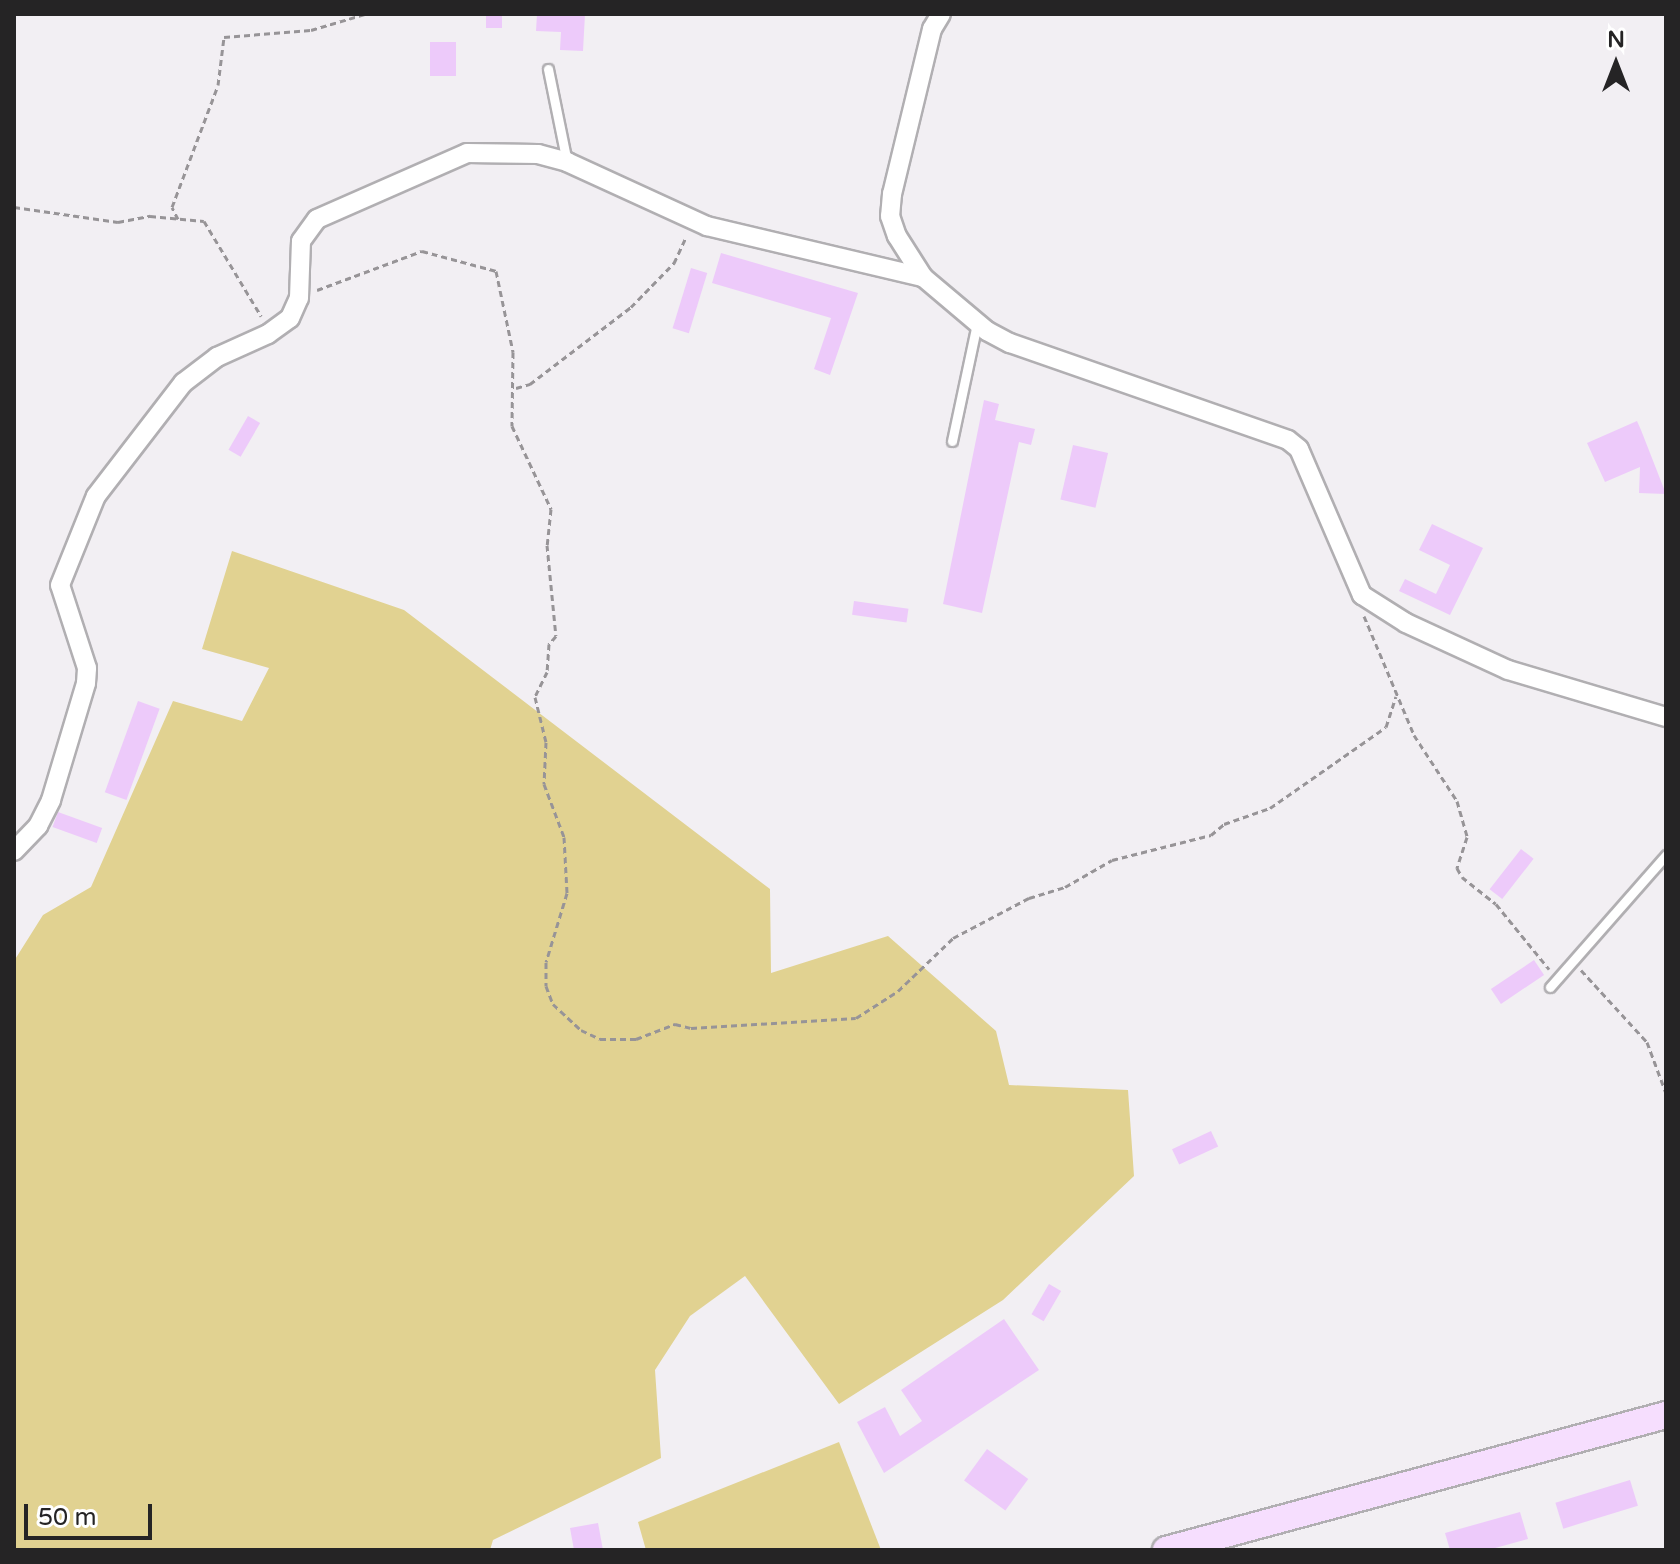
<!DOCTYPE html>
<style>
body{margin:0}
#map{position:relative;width:1680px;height:1564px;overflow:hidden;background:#f2eff3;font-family:"Varela Round",sans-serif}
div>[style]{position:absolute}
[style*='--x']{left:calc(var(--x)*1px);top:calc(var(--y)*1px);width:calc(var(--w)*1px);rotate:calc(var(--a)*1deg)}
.green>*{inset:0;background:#e1d291}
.building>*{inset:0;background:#edcafa;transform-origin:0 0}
.path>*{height:3px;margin-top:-1.5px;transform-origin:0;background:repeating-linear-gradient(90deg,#979497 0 6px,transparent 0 10px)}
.roads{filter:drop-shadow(2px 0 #b1afb2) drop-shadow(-2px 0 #b1afb2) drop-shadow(0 2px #b1afb2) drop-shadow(0 -2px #b1afb2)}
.lane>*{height:9px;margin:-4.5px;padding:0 4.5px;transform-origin:4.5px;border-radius:4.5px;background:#fff}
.street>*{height:18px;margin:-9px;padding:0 9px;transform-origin:9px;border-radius:9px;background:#fff}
.secondary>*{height:26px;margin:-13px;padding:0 13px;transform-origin:13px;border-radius:13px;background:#f6defe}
span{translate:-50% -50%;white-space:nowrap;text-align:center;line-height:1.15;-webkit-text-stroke:6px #fff;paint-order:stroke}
.frame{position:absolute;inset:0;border:16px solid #252425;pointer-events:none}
.north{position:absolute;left:1576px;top:24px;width:80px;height:80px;-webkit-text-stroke:6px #fff;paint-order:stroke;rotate:0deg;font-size:22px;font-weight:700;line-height:32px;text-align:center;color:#252425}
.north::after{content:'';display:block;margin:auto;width:28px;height:36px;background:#252425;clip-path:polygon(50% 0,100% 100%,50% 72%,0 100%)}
.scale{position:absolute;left:24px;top:1504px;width:128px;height:36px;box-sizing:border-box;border:4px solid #252425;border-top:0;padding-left:10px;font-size:24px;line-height:28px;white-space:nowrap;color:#252425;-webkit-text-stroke:6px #fff;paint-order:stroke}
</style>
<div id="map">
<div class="green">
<i style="clip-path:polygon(232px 551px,404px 610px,770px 889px,771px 973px,888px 936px,996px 1031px,1009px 1085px,1128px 1090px,1134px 1176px,1003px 1300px,839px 1404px,745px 1276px,690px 1316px,655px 1370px,661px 1458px,493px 1540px,490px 1550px,14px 1550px,14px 961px,43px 915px,91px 887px,173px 701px,242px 721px,269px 668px,202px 649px)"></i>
<i style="clip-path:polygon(839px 1442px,881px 1550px,646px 1550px,638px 1522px)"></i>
</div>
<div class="building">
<i style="left:486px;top:14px;width:16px;height:14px"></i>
<i style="clip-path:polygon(537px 14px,585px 14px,583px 51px,560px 50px,561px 32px,536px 31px)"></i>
<i style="left:430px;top:42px;width:26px;height:34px"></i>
<i style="clip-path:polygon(721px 253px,858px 293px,830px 375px,814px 369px,831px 318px,712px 283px)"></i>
<i style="left:691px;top:268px;width:17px;height:63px;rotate:17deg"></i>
<i style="clip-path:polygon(984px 400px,999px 404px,995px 420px,1035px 429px,1031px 445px,1019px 442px,982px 613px,943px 604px)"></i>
<i style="left:248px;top:416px;width:14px;height:39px;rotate:30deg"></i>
<i style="clip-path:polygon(1637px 421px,1641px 430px,1666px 494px,1639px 493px,1640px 467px,1605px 482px,1587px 443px)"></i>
<i style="left:1073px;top:445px;width:36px;height:56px;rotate:13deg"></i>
<i style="clip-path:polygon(1432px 524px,1483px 548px,1450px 615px,1399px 591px,1405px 579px,1436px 594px,1450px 565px,1419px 550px)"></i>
<i style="left:854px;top:601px;width:55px;height:14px;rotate:8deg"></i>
<i style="left:138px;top:701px;width:23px;height:97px;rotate:20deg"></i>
<i style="left:58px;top:812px;width:47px;height:16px;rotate:20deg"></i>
<i style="left:1521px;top:849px;width:16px;height:51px;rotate:38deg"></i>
<i style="left:1534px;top:960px;width:18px;height:52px;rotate:56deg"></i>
<i style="left:1211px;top:1131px;width:17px;height:43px;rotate:65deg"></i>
<i style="left:1049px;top:1284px;width:14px;height:35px;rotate:30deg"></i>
<i style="clip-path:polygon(1004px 1319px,1039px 1370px,884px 1473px,857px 1422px,885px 1407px,900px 1436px,922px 1421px,901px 1390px)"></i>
<i style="left:987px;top:1449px;width:51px;height:39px;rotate:36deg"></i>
<i style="left:1630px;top:1480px;width:27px;height:78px;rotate:73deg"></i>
<i style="clip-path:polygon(1520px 1512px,1528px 1539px,1488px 1550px,1450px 1550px,1445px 1533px)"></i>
<i style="clip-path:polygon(598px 1523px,603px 1550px,574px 1550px,570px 1528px)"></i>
</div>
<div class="path">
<i style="--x:14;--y:207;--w:105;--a:8.2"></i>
<i style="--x:118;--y:222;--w:33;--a:-11"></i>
<i style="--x:150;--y:216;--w:54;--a:5.3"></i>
<i style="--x:204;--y:221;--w:111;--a:59"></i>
<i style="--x:178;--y:219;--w:13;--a:-117"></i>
<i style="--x:172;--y:207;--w:130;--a:-69.3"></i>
<i style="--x:218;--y:85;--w:48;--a:-82.9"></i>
<i style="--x:224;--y:37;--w:87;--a:-4.6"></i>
<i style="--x:311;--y:30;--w:56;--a:-16.5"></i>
<i style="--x:317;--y:290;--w:112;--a:-20.4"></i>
<i style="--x:422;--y:251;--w:77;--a:15.1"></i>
<i style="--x:496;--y:271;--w:83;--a:78.1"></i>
<i style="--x:513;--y:352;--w:74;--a:90.8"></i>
<i style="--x:512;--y:426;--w:92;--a:64.8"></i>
<i style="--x:551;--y:509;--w:36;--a:96"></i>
<i style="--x:547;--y:545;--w:91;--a:84.4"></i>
<i style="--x:556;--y:636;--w:11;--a:131"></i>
<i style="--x:549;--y:644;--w:28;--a:94"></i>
<i style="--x:547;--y:672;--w:28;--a:116"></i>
<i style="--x:535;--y:697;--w:46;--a:76.3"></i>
<i style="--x:546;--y:742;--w:42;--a:92.7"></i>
<i style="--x:544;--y:784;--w:57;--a:69.3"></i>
<i style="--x:564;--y:837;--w:56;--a:86.9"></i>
<i style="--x:567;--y:893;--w:72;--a:106.9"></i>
<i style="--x:546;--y:962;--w:24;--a:90"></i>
<i style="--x:546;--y:986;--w:19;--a:69"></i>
<i style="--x:553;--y:1004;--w:38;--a:43"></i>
<i style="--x:581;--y:1030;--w:21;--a:25"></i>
<i style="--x:600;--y:1039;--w:36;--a:0"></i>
<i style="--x:636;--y:1039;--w:42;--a:-21"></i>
<i style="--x:675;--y:1024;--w:16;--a:14"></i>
<i style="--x:691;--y:1028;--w:165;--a:-3.5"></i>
<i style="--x:856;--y:1018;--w:50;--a:-32.7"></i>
<i style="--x:898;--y:991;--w:76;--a:-43.9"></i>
<i style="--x:953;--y:938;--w:86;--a:-27.8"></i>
<i style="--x:1029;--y:898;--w:38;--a:-17"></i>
<i style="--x:1065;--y:887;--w:54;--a:-29.9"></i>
<i style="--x:1112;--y:860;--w:102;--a:-14.2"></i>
<i style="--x:1211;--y:835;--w:17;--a:-40"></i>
<i style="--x:1224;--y:824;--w:49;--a:-19.2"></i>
<i style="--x:1270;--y:808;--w:141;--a:-34.9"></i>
<i style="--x:1386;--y:727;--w:32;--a:-72"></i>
<i style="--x:516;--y:388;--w:15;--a:-16"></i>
<i style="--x:530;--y:384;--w:127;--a:-37.3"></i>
<i style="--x:631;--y:307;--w:62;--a:-45.7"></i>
<i style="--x:674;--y:263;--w:29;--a:-65"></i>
<i style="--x:1364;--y:616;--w:129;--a:67.2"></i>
<i style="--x:1414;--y:735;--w:79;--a:56.9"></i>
<i style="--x:1457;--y:801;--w:37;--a:74"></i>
<i style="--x:1467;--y:837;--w:33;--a:108"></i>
<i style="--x:1457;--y:868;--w:10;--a:61"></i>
<i style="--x:1462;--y:877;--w:43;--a:38.5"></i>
<i style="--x:1496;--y:904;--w:84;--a:50.8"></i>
<i style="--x:1581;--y:970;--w:98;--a:47.5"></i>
<i style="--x:1647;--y:1042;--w:54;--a:69.6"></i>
</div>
<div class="roads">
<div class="lane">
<i style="--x:548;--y:69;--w:95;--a:78.5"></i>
<i style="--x:952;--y:441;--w:121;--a:-78"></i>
<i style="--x:1550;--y:987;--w:176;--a:-48.7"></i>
</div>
<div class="street">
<i style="--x:941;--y:14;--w:17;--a:121"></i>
<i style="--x:932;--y:29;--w:170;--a:103.6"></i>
<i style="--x:892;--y:194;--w:22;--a:95"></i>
<i style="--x:890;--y:216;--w:21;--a:71"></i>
<i style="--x:897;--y:236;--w:49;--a:57.6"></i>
<i style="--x:923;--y:277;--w:84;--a:40.2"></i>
<i style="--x:987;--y:331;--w:26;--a:28"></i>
<i style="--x:1010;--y:343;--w:294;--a:19.2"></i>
<i style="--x:1288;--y:440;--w:14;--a:39"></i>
<i style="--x:1299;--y:449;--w:159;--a:66.7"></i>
<i style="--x:1362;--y:595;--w:52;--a:32.5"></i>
<i style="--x:1406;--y:623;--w:112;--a:24.7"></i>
<i style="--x:1508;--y:670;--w:165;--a:16.6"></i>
<i style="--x:14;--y:851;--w:35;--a:-46"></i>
<i style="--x:38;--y:826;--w:29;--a:-63"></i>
<i style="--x:51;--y:800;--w:122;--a:-73.3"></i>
<i style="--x:86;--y:683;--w:15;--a:-86"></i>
<i style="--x:87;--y:668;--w:87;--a:-108"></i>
<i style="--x:60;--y:585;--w:96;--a:-68"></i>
<i style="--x:96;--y:496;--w:143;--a:-52.4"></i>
<i style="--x:183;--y:383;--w:43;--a:-37.4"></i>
<i style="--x:217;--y:357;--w:56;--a:-24.3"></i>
<i style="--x:268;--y:334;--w:27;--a:-36"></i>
<i style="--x:290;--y:318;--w:22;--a:-66"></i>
<i style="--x:299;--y:298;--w:57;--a:-88"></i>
<i style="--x:301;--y:241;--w:27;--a:-54"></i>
<i style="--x:317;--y:219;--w:164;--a:-23.7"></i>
<i style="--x:467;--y:153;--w:71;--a:0.8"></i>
<i style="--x:538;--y:154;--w:30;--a:15"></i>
<i style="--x:567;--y:162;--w:154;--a:24.6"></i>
<i style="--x:707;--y:226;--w:222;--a:13.3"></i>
</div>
<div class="secondary">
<i style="--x:1166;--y:1550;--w:518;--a:-15.11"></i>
</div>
</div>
<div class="frame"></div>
<div class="north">N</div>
<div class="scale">50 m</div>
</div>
